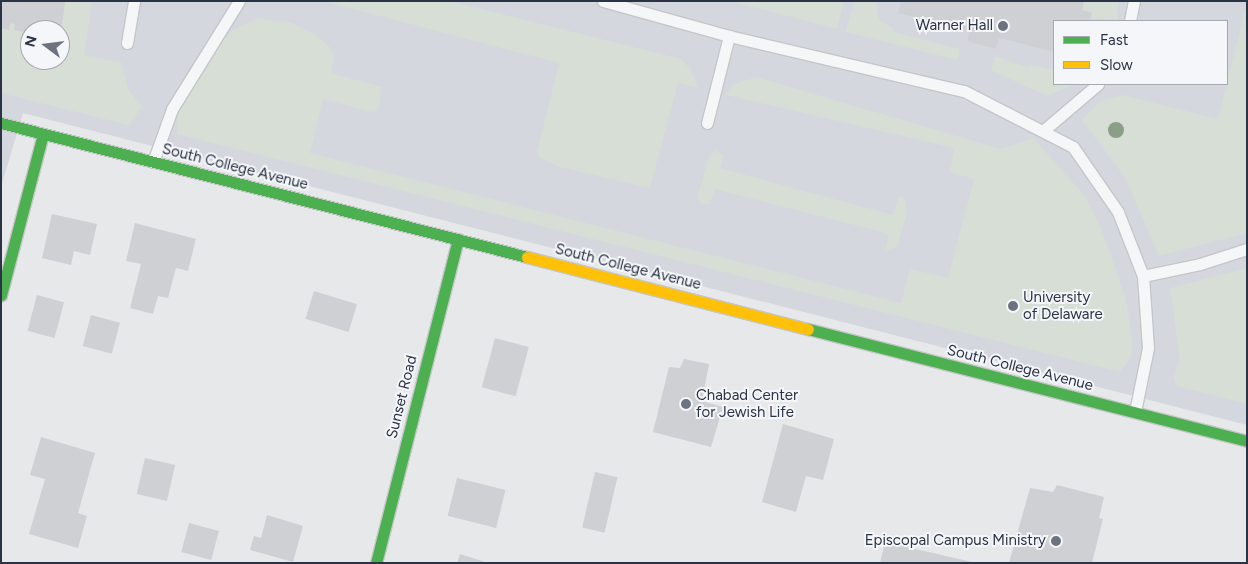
<!DOCTYPE html>
<style>
body{margin:0}
#map{position:relative;width:1248px;height:564px;overflow:hidden;background:#e6e8ea;font-family:Figtree,sans-serif}
div>[style]{position:absolute}
[style*='--x']{left:calc(var(--x)*1px);top:calc(var(--y)*1px);width:calc(var(--w)*1px);rotate:calc(var(--a)*1deg)}
.built>*{inset:0;background:#d4d7dd}
.green>*{inset:0;background:#d6ded6}
.building>*{inset:0;background:#ced0d3;transform-origin:0 0}
.roads{filter:drop-shadow(1px 0 #c4c6c8) drop-shadow(-1px 0 #c4c6c8) drop-shadow(0 1px #c4c6c8) drop-shadow(0 -1px #c4c6c8)}
.lane>*{height:11px;margin:-5.5px;padding:0 5.5px;transform-origin:5.5px;border-radius:5.5px;background:#f5f6f7}
.fast>*{height:11px;margin:-5.5px;padding:0 5.5px;transform-origin:5.5px;border-radius:5.5px;background:#4caf50}
.slow>*{height:11px;margin:-5.5px;padding:0 5.5px;transform-origin:5.5px;border-radius:5.5px;background:#ffc107}
.trees>*{width:16px;height:16px;margin:-8px;border-radius:50%;background:#8a9e88}
.dots>*{width:14px;height:14px;translate:-50% -50%;box-sizing:border-box;border:2px solid #f4f6f9;border-radius:50%}
span{translate:-50% -50%;white-space:nowrap;text-align:center;line-height:1.15;-webkit-text-stroke:4px #f4f6f9;paint-order:stroke}
.poi-label{font-size:15px;color:#2b3445}
.right{translate:-100% -50%;text-align:right}
.left{translate:0 -50%;text-align:left}
.street-label{font-size:15px;color:#2b3445}
.frame{position:absolute;inset:0;border:2px solid #2b3445;pointer-events:none}
.legend{position:absolute;left:1053px;top:20px;width:175px;height:65px;box-sizing:border-box;background:#f4f6f9;border:1px solid #a4a8b1;margin:0;padding:6px 9px;list-style:none;font-size:15px;color:#2b3445}
.legend li{display:flex;align-items:center;gap:10px;height:25px}
.legend b{width:25px;border:1px solid #a4a8b1}
.north{position:absolute;left:20px;top:20px;width:50px;height:50px;box-sizing:border-box;background:#f4f6f9;border:1px solid #a4a8b1;border-radius:50%;rotate:285deg;font-size:14px;font-weight:700;line-height:20px;text-align:center;color:#2b3445}
.north::after{content:'';display:block;margin:auto;width:18px;height:22px;background:#6c737f;clip-path:polygon(50% 0,100% 100%,50% 72%,0 100%)}
</style>
<div id="map">
<div class="built">
<i style="clip-path:polygon(evenodd,1px 1px,1247px 1px,1247px 425px,23px 113px,1px 187px,1px 1px,1054px 21px,1227px 21px,1227px 84px,1054px 84px,1054px 21px,1px 1px,30px 30px,60px 30px,60px 60px,30px 60px,30px 30px)"></i>
</div>
<div class="green">
<i style="clip-path:polygon(65px 1px,92px 1px,84px 55px,121px 62px,128px 89px,142px 107px,129px 125px,1px 93px,1px 28px,9px 30px,10px 23px,15px 24px,14px 30px,30px 33px,30px 60px,60px 60px,60px 30px,53px 30px,62px 24px)"></i>
<i style="clip-path:polygon(323px 1px,449px 1px,681px 59px,691px 70px,698px 88px,678px 83px,650px 188px,560px 167px,539px 157px,537px 152px,559px 63px)"></i>
<i style="clip-path:polygon(730px 1px,844px 1px,837px 29px)"></i>
<i style="clip-path:polygon(854px 1px,876px 1px,879px 20px,894px 29px,893px 32px,960px 49px,957px 60px,846px 32px)"></i>
<i style="clip-path:polygon(1084px 1px,1119px 1px,1117px 20px,1091px 18px,1092px 13px,1082px 10px)"></i>
<i style="clip-path:polygon(1245px 9px,1247px 233px,1159px 256px,1126px 179px,1082px 120px,1100px 101px,1123px 95px,1218px 119px)"></i>
<i style="clip-path:polygon(257px 18px,292px 23px,314px 34px,329px 46px,334px 56px,331px 73px,382px 87px,378px 110px,371px 112px,323px 99px,310px 153px,901px 303px,910px 269px,948px 278px,974px 179px,950px 172px,954px 148px,726px 95px,732px 85px,756px 77px,1001px 149px,1033px 138px,1084px 195px,1101px 228px,1126px 299px,1133px 346px,1130px 358px,1120px 372px,177px 134px,178px 113px,218px 44px,233px 30px)"></i>
<i style="clip-path:polygon(995px 56px,1029px 68px,1030px 65px,1054px 70px,1054px 84px,1076px 84px,1049px 95px,1038px 92px,991px 70px)"></i>
<i style="clip-path:polygon(715px 150px,723px 155px,720px 168px,893px 215px,899px 196px,905px 199px,907px 213px,897px 247px,885px 251px,889px 234px,715px 189px,710px 204px,701px 204px,698px 196px,708px 159px)"></i>
<i style="clip-path:polygon(1247px 268px,1247px 404px,1177px 386px,1174px 377px,1180px 359px,1170px 288px)"></i>
</div>
<div class="building">
<i style="clip-path:polygon(1px 1px,65px 1px,62px 24px,53px 30px,43px 28px,30px 30px,30px 33px,14px 30px,15px 24px,10px 23px,9px 30px,1px 28px)"></i>
<i style="clip-path:polygon(901px 1px,1084px 1px,1082px 10px,1092px 13px,1090px 21px,1054px 21px,1054px 52px,999px 38px,996px 49px,967px 41px,970px 31px,898px 13px)"></i>
<i style="clip-path:polygon(52px 214px,97px 224px,90px 255px,74px 251px,71px 265px,42px 258px)"></i>
<i style="clip-path:polygon(135px 223px,196px 239px,188px 271px,176px 268px,168px 298px,158px 296px,153px 314px,130px 308px,141px 264px,126px 261px)"></i>
<i style="left:314px;top:291px;width:45px;height:29px;rotate:17deg"></i>
<i style="left:37px;top:295px;width:28px;height:37px;rotate:15deg"></i>
<i style="left:91px;top:315px;width:30px;height:32px;rotate:15deg"></i>
<i style="left:495px;top:338px;width:35px;height:51px;rotate:15deg"></i>
<i style="clip-path:polygon(684px 359px,709px 364px,702px 401px,723px 407px,711px 447px,653px 432px,669px 367px,680px 368px)"></i>
<i style="clip-path:polygon(783px 424px,834px 439px,823px 480px,806px 476px,796px 512px,762px 502px)"></i>
<i style="clip-path:polygon(41px 437px,95px 453px,78px 513px,87px 516px,78px 548px,29px 534px,45px 479px,30px 475px)"></i>
<i style="left:145px;top:458px;width:31px;height:37px;rotate:13deg"></i>
<i style="left:595px;top:472px;width:23px;height:57px;rotate:13deg"></i>
<i style="left:457px;top:478px;width:50px;height:39px;rotate:14deg"></i>
<i style="clip-path:polygon(1057px 485px,1104px 497px,1099px 518px,1103px 519px,1092px 563px,1009px 563px,1030px 488px,1053px 492px)"></i>
<i style="clip-path:polygon(267px 515px,303px 526px,293px 562px,250px 550px,254px 536px,261px 538px)"></i>
<i style="left:189px;top:523px;width:31px;height:30px;rotate:15deg"></i>
<i style="clip-path:polygon(885px 542px,972px 562px,972px 563px,880px 563px)"></i>
<i style="clip-path:polygon(460px 554px,485px 562px,485px 563px,457px 563px)"></i>
</div>
<div class="roads">
<div class="lane">
<i style="--x:603;--y:1;--w:131;--a:15.5"></i>
<i style="--x:729;--y:36;--w:241;--a:13.2"></i>
<i style="--x:964;--y:91;--w:123;--a:27.2"></i>
<i style="--x:1073;--y:147;--w:79;--a:55.3"></i>
<i style="--x:1118;--y:212;--w:69;--a:68.7"></i>
<i style="--x:1143;--y:276;--w:72;--a:86"></i>
<i style="--x:1148;--y:348;--w:65;--a:101.5"></i>
<i style="--x:1130;--y:21;--w:20;--a:-79"></i>
<i style="--x:127;--y:43;--w:43;--a:-80.5"></i>
<i style="--x:707;--y:123;--w:90;--a:-75.8"></i>
<i style="--x:1044;--y:130;--w:71;--a:-40.4"></i>
<i style="--x:153;--y:162;--w:56;--a:-70.3"></i>
<i style="--x:172;--y:109;--w:127;--a:-58.2"></i>
<i style="--x:1143;--y:276;--w:58;--a:-11.9"></i>
<i style="--x:1200;--y:264;--w:49;--a:-17.7"></i>
</div>
<div class="fast">
<i style="--x:1;--y:123;--w:543;--a:14.29"></i>
<i style="--x:1;--y:295;--w:166;--a:-75.4"></i>
<i style="--x:808;--y:329;--w:453;--a:14.3"></i>
<i style="--x:376;--y:563;--w:334;--a:-75.8"></i>
</div>
<div class="slow">
<i style="--x:527;--y:257;--w:290;--a:14.4"></i>
</div>
</div>
<div class="trees">
<i style="left:1116px;top:130px"></i>
</div>
<div class="dots">
<i style="left:1003px;top:26px;background:#6c737f"></i>
<i style="left:1013px;top:306px;background:#6c737f"></i>
<i style="left:686px;top:404px;background:#6c737f"></i>
<i style="left:1056px;top:541px;background:#6c737f"></i>
</div>
<div class="poi-label">
<span class="right" style="left:993px;top:26px">Warner Hall</span>
<span class="left" style="left:1023px;top:306px">University<br>of Delaware</span>
<span class="left" style="left:696px;top:404px">Chabad Center<br>for Jewish Life</span>
<span class="right" style="left:1046px;top:541px">Episcopal Campus Ministry</span>
</div>
<div class="street-label">
<span style="left:235px;top:167px;rotate:14deg">South College Avenue</span>
<span style="left:628px;top:267px;rotate:14deg">South College Avenue</span>
<span style="left:1020px;top:368px;rotate:14deg">South College Avenue</span>
<span style="left:402px;top:397px;rotate:-76deg">Sunset Road</span>
</div>
<div class="frame"></div>
<ul class="legend">
<li><b style="height:6px;background:#4caf50"></b>Fast</li>
<li><b style="height:6px;background:#ffc107"></b>Slow</li>
</ul>
<div class="north">N</div>
</div>
